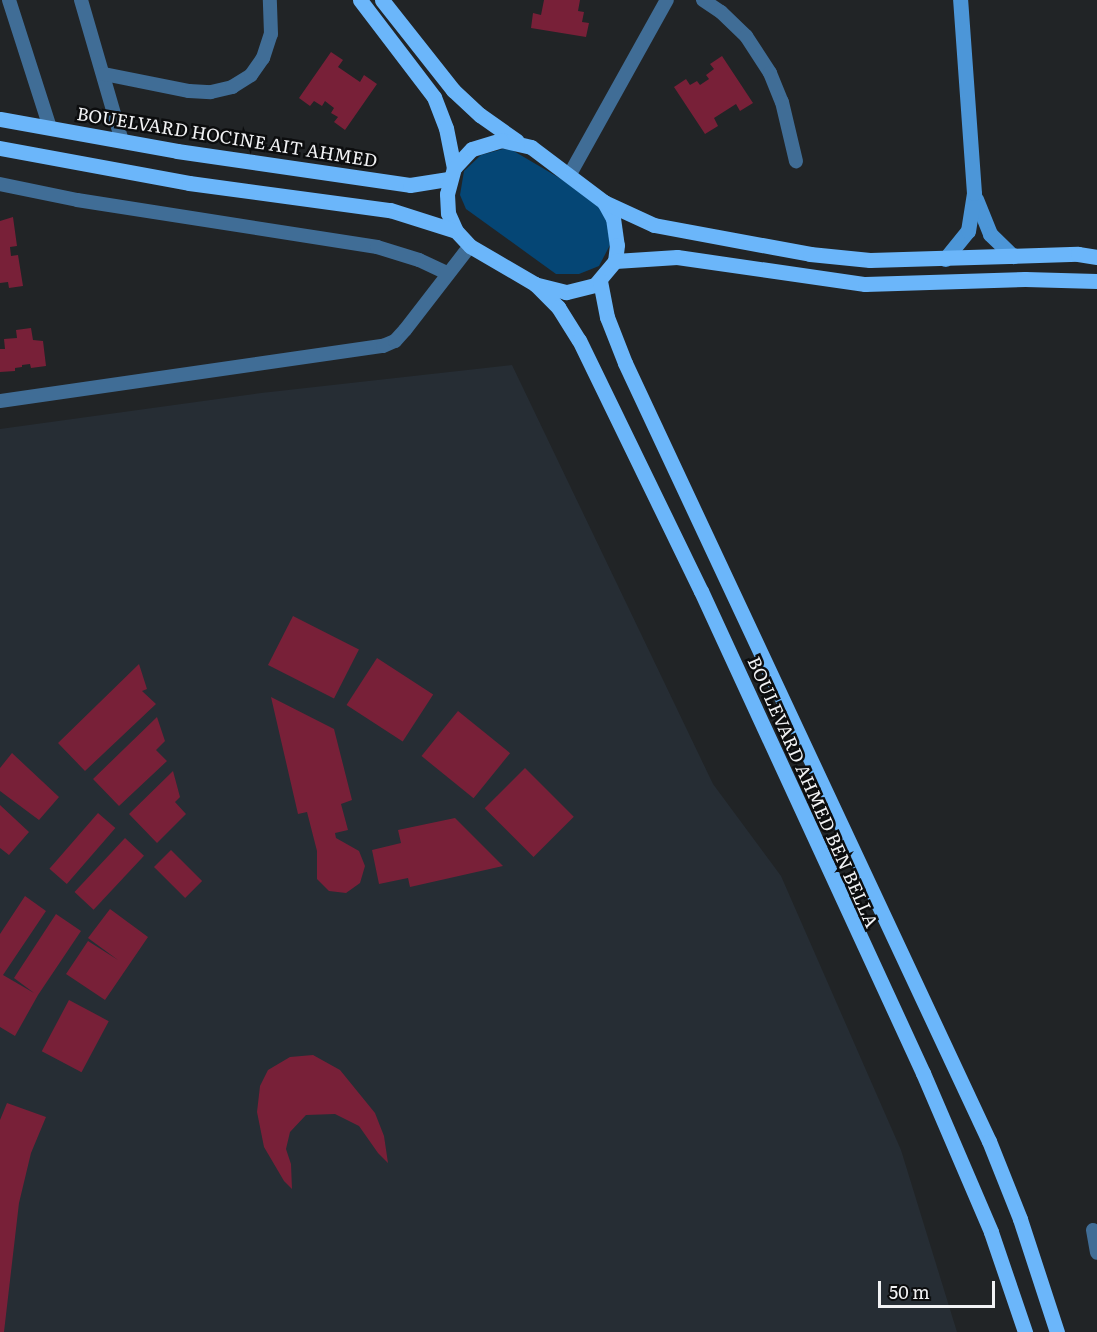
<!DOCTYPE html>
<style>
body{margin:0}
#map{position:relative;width:1097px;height:1332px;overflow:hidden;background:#212426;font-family:Literata,serif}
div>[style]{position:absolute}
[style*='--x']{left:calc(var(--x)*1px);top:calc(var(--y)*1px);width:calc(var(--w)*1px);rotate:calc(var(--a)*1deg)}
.built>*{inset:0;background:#262d34}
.green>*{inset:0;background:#054675}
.building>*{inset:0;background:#782038;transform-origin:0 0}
.street>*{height:14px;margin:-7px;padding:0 7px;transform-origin:7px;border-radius:7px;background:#406d96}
.secondary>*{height:15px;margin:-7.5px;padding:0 7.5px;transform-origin:7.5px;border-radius:7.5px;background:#4c96d8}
.primary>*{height:15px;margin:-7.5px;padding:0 7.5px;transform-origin:7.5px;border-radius:7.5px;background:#6bb6fa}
span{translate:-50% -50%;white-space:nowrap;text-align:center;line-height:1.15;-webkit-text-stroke:5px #0c0d0e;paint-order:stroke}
.street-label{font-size:18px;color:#f1f2f4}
.scale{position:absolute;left:878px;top:1281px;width:117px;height:27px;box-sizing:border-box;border:3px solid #f1f2f4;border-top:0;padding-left:8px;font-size:18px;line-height:21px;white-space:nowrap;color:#f1f2f4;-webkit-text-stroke:4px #0c0d0e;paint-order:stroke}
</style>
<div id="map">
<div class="built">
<i style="clip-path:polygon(512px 365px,713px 784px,781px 876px,901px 1150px,957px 1332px,0 1332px,0 429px,261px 393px)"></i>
</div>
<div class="green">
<i style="clip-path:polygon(503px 149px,512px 150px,595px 199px,608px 220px,610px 245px,599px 266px,579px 274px,556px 274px,466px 209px,460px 195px,464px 171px,481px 155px)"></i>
</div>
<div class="building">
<i style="clip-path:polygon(544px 0,580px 0,578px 11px,584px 12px,582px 22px,589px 23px,586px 37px,531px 28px,533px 13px,541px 15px)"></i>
<i style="clip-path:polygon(331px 52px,343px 60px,338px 67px,360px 82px,364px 75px,377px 84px,345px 130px,334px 122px,338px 117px,331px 113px,334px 108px,325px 101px,322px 106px,314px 101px,310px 106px,299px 98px)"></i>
<i style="clip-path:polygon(722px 56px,753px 103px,740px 111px,736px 104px,714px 118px,718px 126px,705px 134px,674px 87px,686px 79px,690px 85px,697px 81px,700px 85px,709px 79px,706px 75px,714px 69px,710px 64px)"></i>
<i style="clip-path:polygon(13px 217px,17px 246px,10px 247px,11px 256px,18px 255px,23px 286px,9px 288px,8px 282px,0 283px,0 221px)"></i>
<i style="clip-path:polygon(31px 328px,33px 340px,43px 341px,46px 366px,31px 368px,30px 364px,22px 365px,22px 367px,15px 368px,15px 371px,0 372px,0 349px,5px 349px,4px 339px,17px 338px,16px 330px)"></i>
<i style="left:293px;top:616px;width:74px;height:55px;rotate:27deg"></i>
<i style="left:377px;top:658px;width:67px;height:56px;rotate:33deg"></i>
<i style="clip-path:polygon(139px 664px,147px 689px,142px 691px,156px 704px,85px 771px,58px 743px)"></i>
<i style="clip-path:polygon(271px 697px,334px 729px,352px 800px,341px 804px,348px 830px,335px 833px,336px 838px,359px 851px,365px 866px,360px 883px,346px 893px,329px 891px,317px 879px,317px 851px,307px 812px,298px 814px)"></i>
<i style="left:458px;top:711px;width:67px;height:58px;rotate:39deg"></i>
<i style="clip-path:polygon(157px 717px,165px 741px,156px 750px,167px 761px,119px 806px,93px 779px)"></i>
<i style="clip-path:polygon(12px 753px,59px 797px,39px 820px,0 791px,0 768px)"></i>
<i style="left:525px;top:768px;width:69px;height:57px;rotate:45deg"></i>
<i style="clip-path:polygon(173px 771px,180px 797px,175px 802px,186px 814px,157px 843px,129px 814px)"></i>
<i style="clip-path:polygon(0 805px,29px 832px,9px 855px,0 848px)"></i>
<i style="left:98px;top:813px;width:23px;height:74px;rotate:41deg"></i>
<i style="clip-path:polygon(455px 818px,503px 866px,410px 887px,408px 878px,379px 884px,372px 850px,401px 843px,398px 830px)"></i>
<i style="left:125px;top:838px;width:26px;height:74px;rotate:43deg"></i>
<i style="left:171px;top:850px;width:44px;height:24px;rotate:45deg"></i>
<i style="clip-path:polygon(25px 896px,46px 911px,3px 975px,34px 993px,14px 978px,56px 914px,81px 931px,38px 995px,15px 1036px,0 1027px,0 934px)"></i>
<i style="clip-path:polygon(110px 909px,148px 937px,105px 1000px,66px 974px,88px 941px,118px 960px,88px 938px)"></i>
<i style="left:69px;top:1000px;width:45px;height:58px;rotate:28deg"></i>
<i style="clip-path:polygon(313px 1055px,340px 1070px,375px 1113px,384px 1136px,388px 1163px,378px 1153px,359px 1126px,335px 1114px,306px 1115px,290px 1132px,286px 1149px,291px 1164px,292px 1189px,284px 1181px,264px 1147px,257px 1112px,260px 1086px,268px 1070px,290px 1057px)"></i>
<i style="clip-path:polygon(7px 1103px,46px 1117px,31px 1153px,19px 1203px,4px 1332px,0 1332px,0 1120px)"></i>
</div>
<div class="street">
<i style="--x:9;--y:0;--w:134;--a:72.2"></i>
<i style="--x:81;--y:0;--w:147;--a:73.8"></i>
<i style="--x:703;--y:0;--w:22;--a:34"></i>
<i style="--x:721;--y:12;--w:35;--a:44"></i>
<i style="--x:746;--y:36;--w:44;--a:57"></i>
<i style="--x:770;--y:73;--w:31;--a:68"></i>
<i style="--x:782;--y:102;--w:61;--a:76.7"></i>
<i style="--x:104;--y:74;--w:87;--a:11.3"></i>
<i style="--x:189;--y:91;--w:22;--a:3"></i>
<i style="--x:211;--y:92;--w:22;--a:-13"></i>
<i style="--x:232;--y:87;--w:22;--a:-32"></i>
<i style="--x:251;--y:75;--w:21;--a:-55"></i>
<i style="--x:263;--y:58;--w:25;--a:-72"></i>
<i style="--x:271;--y:34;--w:34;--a:-92"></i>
<i style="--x:570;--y:174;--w:199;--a:-60.9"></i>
<i style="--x:0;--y:184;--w:79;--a:11.7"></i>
<i style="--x:77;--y:200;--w:304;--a:8.9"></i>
<i style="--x:377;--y:247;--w:44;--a:17.2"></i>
<i style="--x:419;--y:260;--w:31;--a:25"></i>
<i style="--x:0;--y:401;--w:387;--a:-8.2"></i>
<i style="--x:383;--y:346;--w:13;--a:-23"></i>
<i style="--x:395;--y:341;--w:15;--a:-48"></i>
<i style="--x:405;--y:330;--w:106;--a:-52.3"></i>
<i style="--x:1093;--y:1230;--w:23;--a:80"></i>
</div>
<div class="secondary">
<i style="--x:976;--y:199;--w:38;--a:68"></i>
<i style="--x:990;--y:234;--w:32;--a:44"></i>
<i style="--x:945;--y:259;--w:36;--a:-51"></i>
<i style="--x:968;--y:231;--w:38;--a:-81"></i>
<i style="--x:974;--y:193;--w:194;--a:-94.1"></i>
</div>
<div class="primary">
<i style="--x:360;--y:0;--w:122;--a:52.7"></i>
<i style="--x:434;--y:97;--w:33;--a:69"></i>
<i style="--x:446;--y:128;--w:41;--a:78.7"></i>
<i style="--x:382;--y:0;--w:115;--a:51.7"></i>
<i style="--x:453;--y:90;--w:37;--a:43"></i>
<i style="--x:480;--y:115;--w:45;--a:35.1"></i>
<i style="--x:0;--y:119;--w:180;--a:10.2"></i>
<i style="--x:177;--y:151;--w:235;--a:8.3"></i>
<i style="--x:410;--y:185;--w:39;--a:-9"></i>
<i style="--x:501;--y:140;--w:31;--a:13"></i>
<i style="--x:531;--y:147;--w:91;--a:37"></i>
<i style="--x:604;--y:202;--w:18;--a:61"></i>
<i style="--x:613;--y:218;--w:27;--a:82"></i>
<i style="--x:617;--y:245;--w:16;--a:97"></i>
<i style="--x:615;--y:261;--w:31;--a:130"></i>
<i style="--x:595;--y:285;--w:30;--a:166"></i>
<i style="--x:566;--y:292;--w:32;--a:-166"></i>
<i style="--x:535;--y:284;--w:75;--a:-149.7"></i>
<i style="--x:470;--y:246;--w:21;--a:-133"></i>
<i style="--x:456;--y:231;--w:20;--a:-114"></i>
<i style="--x:448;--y:213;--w:19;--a:-93"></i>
<i style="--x:447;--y:194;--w:27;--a:-75"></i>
<i style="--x:454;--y:168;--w:26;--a:-47"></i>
<i style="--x:472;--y:149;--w:30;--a:-17"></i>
<i style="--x:0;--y:148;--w:192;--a:10.5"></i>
<i style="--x:189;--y:183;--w:203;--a:7.7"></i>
<i style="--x:390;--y:210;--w:69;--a:17.7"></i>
<i style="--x:604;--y:202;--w:55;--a:24.7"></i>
<i style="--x:654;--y:225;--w:159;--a:10.5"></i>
<i style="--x:810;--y:254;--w:60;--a:5.7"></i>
<i style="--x:870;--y:260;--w:208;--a:-1.7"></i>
<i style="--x:1078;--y:254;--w:19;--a:9"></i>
<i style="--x:615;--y:261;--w:62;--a:-3.7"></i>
<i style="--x:677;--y:257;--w:190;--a:8.2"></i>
<i style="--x:865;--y:284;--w:160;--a:-1.8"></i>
<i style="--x:1025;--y:279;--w:72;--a:1.6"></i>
<i style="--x:600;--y:281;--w:37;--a:79"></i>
<i style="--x:607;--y:317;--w:49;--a:68.6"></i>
<i style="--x:625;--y:363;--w:859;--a:64.93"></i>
<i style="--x:989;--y:1141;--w:84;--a:68.3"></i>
<i style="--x:1020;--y:1219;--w:119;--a:71.9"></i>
<i style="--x:535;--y:284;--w:33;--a:45"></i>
<i style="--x:558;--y:307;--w:39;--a:58"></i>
<i style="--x:579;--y:340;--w:279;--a:64.1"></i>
<i style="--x:701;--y:591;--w:531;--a:65.27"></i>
<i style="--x:923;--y:1073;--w:173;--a:66.8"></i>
<i style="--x:991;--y:1232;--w:106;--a:71.2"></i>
</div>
<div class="street-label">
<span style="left:227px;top:137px;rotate:9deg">BOUELVARD HOCINE AIT AHMED</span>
<span style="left:813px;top:792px;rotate:66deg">BOULEVARD AHMED BEN BELLA</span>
</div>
<div class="scale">50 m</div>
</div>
